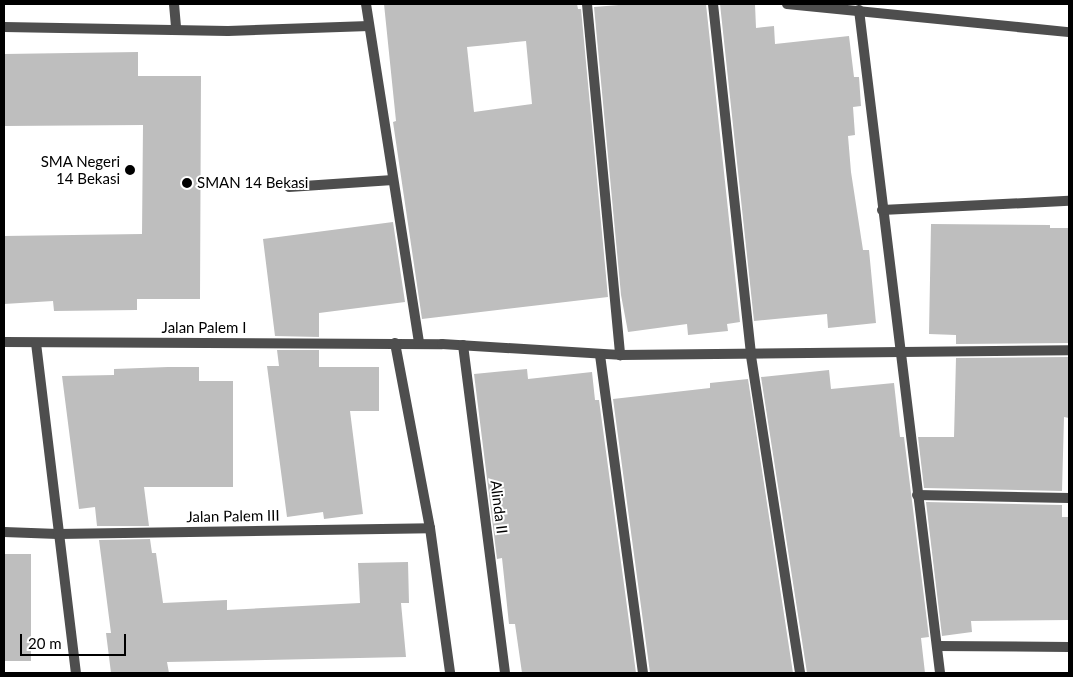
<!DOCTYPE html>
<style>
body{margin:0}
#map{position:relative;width:1073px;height:677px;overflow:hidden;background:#fff;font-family:Lato,sans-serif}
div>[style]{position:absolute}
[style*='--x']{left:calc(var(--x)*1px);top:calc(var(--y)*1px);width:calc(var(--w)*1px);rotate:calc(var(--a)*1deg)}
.building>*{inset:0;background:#bebebe;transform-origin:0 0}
.lane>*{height:10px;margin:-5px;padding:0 5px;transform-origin:5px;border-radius:5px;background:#4e4e4e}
.street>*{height:10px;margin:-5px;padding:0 5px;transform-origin:5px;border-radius:5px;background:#4e4e4e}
.dots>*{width:14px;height:14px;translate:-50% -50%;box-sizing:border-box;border:2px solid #fff;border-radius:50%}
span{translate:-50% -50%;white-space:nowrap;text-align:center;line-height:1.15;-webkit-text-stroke:4px #fff;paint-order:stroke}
.poi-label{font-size:15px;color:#000}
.right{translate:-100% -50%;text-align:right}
.left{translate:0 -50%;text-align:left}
.street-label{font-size:15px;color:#000}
.frame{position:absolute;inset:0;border:5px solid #000;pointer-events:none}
.scale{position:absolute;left:20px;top:634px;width:106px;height:22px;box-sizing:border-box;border:2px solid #000;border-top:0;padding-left:6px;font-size:15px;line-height:18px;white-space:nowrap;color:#000;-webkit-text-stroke:4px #fff;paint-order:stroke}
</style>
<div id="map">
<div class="building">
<i style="clip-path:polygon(evenodd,384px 4px,577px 4px,578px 9px,581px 9px,608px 297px,422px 319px,393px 122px,396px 121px,384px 4px,526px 41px,532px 104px,474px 112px,467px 47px,526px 41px)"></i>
<i style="clip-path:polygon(631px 4px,706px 4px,740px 322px,727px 324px,728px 331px,688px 335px,687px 324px,628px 332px,621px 295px,594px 7px)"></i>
<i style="clip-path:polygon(720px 4px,755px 4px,756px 28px,774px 26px,775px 44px,849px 36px,854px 77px,859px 77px,861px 106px,853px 107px,855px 135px,848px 136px,851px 172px,863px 250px,869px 250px,876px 323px,828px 328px,827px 314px,754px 321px)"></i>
<i style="clip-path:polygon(138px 52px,138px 76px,201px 76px,200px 299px,137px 299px,137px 310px,54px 311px,53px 301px,4px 304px,4px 236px,142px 234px,143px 125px,4px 126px,4px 54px)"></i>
<i style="clip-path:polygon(393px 222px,405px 302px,319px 313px,319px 337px,275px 336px,263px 239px)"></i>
<i style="clip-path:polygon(931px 224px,1050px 225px,1050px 228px,1069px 228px,1069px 343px,956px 344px,956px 335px,929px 334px)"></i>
<i style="clip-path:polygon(277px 350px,319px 350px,319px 367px,379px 367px,379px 411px,350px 411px,363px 514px,324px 519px,323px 512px,287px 517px,267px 366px,279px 366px)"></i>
<i style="clip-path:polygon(1069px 357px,1069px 418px,1064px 417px,1062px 491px,924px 488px,918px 437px,954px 437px,956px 358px)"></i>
<i style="clip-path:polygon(168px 367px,199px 367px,199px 381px,233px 381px,233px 487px,144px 487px,149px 526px,97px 526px,95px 507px,79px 509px,62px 376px,114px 375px,114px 369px)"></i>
<i style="clip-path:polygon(527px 369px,528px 379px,592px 372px,595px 400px,599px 400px,636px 673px,522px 673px,515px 624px,509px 624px,502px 558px,497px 559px,474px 374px)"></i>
<i style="clip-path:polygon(829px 370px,831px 389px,894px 383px,900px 437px,904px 437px,929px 637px,921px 638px,925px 673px,807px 673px,761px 377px)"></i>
<i style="clip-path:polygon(748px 379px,793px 673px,650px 673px,613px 399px,710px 388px,710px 383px)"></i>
<i style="clip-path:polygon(926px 502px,1062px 505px,1062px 517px,1069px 517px,1069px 620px,971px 621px,972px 632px,942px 636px)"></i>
<i style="clip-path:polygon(150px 539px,152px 553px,156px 553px,163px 603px,227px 600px,227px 610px,360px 603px,358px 563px,408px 562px,409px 603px,401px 603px,406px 657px,167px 662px,169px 673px,111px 673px,106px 633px,111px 633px,99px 540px)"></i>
<i style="left:4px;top:554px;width:27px;height:107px"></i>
</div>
<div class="lane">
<i style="--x:289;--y:187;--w:104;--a:-3.9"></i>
</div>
<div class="street">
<i style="--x:174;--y:4;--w:25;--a:85"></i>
<i style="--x:366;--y:4;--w:344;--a:81.1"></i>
<i style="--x:587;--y:4;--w:353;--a:84.6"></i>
<i style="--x:713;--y:4;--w:354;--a:83.8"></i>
<i style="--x:751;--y:356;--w:321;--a:81.2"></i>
<i style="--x:787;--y:4;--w:283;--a:5.7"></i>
<i style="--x:859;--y:10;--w:668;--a:83.03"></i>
<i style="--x:4;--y:27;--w:224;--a:1"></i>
<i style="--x:228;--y:31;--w:141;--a:-2"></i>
<i style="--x:882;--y:210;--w:187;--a:-2.8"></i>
<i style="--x:4;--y:342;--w:438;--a:0.3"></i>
<i style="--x:442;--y:344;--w:178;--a:3.5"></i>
<i style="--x:620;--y:355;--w:449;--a:-0.6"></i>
<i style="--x:36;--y:343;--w:332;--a:83.1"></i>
<i style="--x:395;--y:343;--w:188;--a:79.3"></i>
<i style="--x:430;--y:528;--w:146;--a:82.1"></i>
<i style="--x:463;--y:345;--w:331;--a:82.7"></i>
<i style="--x:600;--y:355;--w:321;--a:82.3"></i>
<i style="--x:917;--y:495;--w:152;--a:1.1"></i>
<i style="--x:4;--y:532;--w:54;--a:2.1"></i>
<i style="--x:58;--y:534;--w:372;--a:-0.9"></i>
<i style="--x:937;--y:646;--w:132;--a:0.4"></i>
</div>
<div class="dots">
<i style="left:130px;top:170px;background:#000"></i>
<i style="left:187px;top:183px;background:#000"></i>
</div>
<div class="poi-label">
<span class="right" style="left:120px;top:170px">SMA Negeri<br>14 Bekasi</span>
<span class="left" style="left:197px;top:183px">SMAN 14 Bekasi</span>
</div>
<div class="street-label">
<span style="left:204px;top:328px">Jalan Palem I</span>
<span style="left:499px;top:507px;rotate:83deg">Alinda II</span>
<span style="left:233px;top:516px;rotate:-1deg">Jalan Palem III</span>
</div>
<div class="frame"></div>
<div class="scale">20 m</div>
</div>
